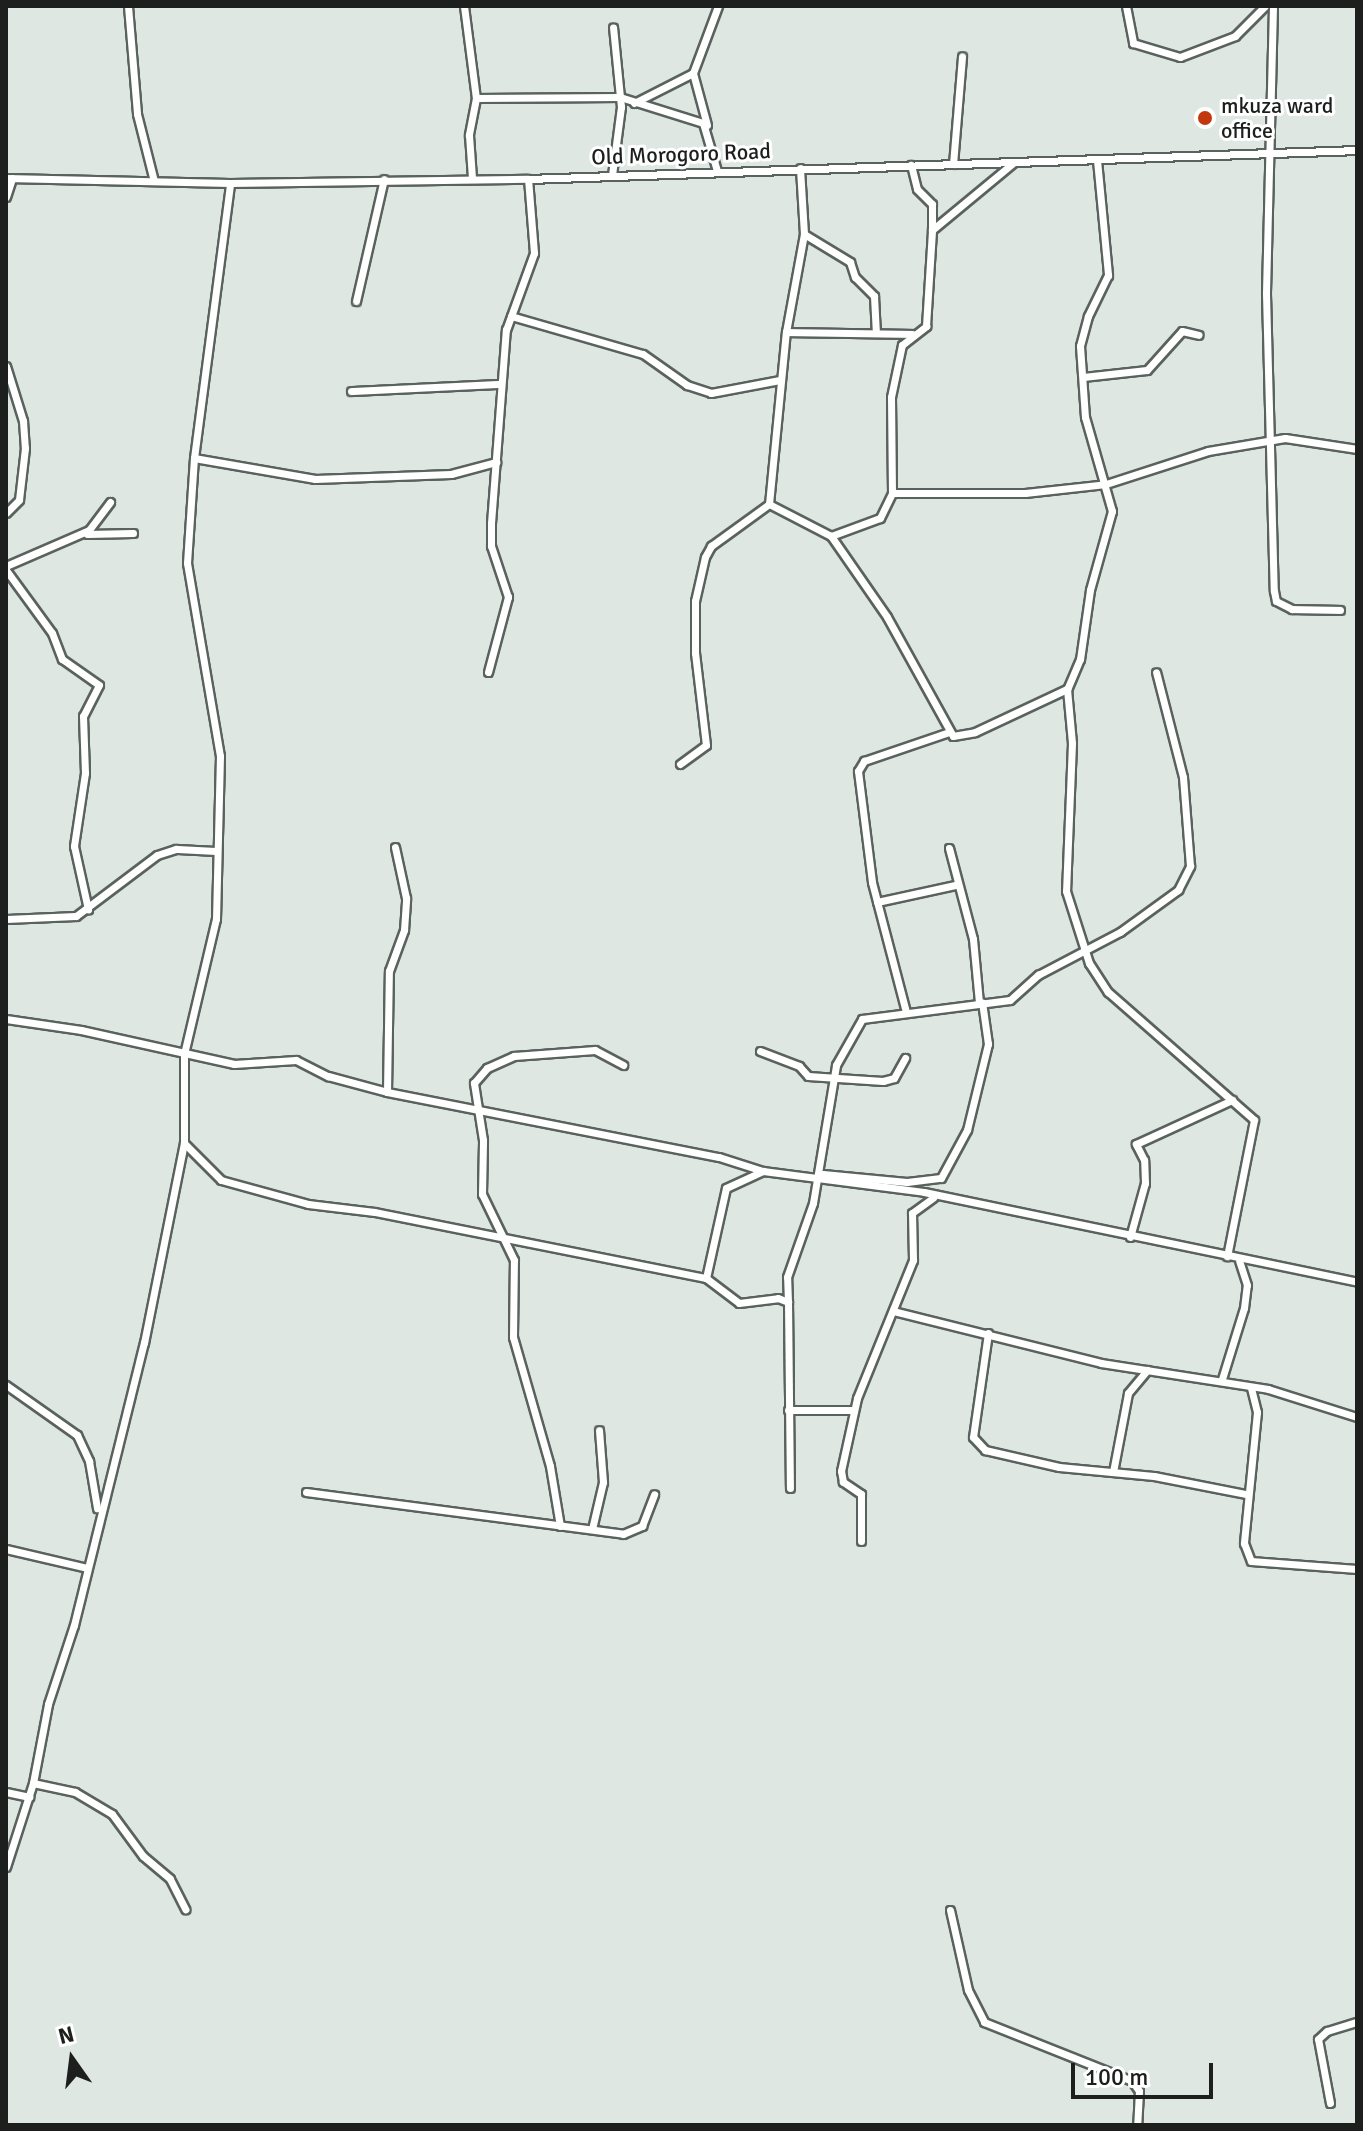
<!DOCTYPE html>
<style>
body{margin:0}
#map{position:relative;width:1363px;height:2131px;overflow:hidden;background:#dee7e2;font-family:Signika,sans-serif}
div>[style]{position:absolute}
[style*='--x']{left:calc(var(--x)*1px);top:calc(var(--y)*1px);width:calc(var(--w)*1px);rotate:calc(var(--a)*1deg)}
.roads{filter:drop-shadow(2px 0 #5a625e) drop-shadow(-2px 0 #5a625e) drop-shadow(0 2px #5a625e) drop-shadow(0 -2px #5a625e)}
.minor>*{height:7px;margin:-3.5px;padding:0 3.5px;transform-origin:3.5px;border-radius:3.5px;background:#fff}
.dots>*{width:22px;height:22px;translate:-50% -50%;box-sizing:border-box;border:4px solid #fff;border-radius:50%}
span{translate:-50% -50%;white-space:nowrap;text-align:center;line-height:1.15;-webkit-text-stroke:6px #fff;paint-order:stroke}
.poi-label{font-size:22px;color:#1c1f1d}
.left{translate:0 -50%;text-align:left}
.street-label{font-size:22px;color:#1c1f1d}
.frame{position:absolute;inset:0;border:8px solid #1c1f1d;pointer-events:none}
.north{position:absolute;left:32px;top:2019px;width:80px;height:80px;-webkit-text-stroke:6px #fff;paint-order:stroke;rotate:346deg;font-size:22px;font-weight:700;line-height:32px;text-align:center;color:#1c1f1d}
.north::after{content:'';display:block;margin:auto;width:28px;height:36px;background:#1c1f1d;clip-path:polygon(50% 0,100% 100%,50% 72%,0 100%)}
.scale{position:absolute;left:1071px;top:2063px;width:142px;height:36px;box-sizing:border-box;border:4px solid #1c1f1d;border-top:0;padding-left:10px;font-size:24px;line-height:28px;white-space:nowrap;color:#1c1f1d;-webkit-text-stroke:6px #fff;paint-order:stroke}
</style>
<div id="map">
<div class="roads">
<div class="minor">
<i style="--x:128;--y:6;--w:108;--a:85.2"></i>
<i style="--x:137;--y:114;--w:69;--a:75.8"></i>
<i style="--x:464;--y:6;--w:93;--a:82.6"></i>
<i style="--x:476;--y:98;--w:38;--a:101"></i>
<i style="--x:469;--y:135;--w:43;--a:86"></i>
<i style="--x:1126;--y:6;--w:38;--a:79"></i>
<i style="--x:1133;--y:43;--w:49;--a:16.6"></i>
<i style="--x:1180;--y:57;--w:59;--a:-20.9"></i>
<i style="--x:1235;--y:36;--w:42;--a:-45"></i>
<i style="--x:1273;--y:6;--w:288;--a:91.4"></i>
<i style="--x:1266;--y:294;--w:297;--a:88.5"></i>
<i style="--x:1274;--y:591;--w:10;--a:79"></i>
<i style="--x:1276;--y:601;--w:18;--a:27"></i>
<i style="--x:1292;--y:609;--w:48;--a:1.2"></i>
<i style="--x:476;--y:98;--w:144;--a:-0.4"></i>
<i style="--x:620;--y:97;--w:87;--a:17.4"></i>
<i style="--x:703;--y:123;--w:50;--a:73.7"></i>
<i style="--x:634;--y:103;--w:66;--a:-27"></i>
<i style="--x:707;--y:125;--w:54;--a:-105.1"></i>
<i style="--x:693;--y:73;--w:72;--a:-69.5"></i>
<i style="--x:1097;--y:160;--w:116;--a:84.5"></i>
<i style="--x:1108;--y:275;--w:46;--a:116"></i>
<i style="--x:1088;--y:316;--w:31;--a:105"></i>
<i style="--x:1080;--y:346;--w:71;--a:86"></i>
<i style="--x:1085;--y:417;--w:98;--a:74"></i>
<i style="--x:1112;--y:511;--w:82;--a:105.6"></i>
<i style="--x:1090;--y:590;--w:70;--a:98.2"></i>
<i style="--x:1080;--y:659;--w:33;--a:113"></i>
<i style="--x:1067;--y:689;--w:54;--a:84.7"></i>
<i style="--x:1072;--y:743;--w:148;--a:92.3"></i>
<i style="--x:1066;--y:891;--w:76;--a:72.3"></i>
<i style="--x:1089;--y:963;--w:35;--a:57"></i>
<i style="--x:1108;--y:992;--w:194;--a:41.2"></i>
<i style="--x:1254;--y:1120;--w:139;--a:101.2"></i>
<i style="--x:953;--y:164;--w:108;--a:-85.2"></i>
<i style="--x:612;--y:175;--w:69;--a:-82.5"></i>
<i style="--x:621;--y:107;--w:80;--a:-95.7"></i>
<i style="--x:6;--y:178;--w:224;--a:1.3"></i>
<i style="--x:230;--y:183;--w:298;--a:-0.8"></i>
<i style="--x:528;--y:179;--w:830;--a:-2"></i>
<i style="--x:6;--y:197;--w:20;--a:-72"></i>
<i style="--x:932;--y:230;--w:105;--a:-39.6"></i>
<i style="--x:804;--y:234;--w:54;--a:31.3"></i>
<i style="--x:850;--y:262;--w:16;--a:72"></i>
<i style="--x:855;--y:277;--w:27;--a:45"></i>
<i style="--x:874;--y:296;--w:37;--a:87"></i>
<i style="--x:356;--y:301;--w:125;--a:-77.1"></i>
<i style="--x:511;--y:316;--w:137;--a:16.1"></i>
<i style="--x:643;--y:354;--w:54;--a:35.2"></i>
<i style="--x:687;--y:385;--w:25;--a:18"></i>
<i style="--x:711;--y:393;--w:70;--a:-10.7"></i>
<i style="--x:786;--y:332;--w:126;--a:0.9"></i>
<i style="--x:6;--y:366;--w:58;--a:72.8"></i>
<i style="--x:23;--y:421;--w:27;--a:86"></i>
<i style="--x:25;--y:448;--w:52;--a:96.6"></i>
<i style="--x:19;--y:500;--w:18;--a:135"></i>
<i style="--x:1083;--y:377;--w:64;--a:-6.2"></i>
<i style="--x:1147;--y:370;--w:52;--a:-48.1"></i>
<i style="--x:1182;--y:331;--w:17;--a:13"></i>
<i style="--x:351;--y:391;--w:148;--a:-2.7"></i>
<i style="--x:194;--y:458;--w:123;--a:9.8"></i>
<i style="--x:315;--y:479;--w:136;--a:-2.1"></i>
<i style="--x:451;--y:474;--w:47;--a:-14.9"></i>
<i style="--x:892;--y:493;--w:133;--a:0"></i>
<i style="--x:1025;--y:493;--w:81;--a:-6.3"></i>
<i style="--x:1106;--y:484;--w:107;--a:-17.9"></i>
<i style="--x:1208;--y:451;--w:78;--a:-9.6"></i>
<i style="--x:1285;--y:438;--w:73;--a:8.7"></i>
<i style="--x:769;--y:504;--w:70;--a:27.3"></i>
<i style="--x:831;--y:536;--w:98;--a:55.3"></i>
<i style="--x:887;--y:617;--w:136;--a:61"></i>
<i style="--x:953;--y:736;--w:22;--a:-10"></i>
<i style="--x:975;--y:732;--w:102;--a:-25.1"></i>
<i style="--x:87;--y:534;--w:46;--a:-1.2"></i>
<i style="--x:831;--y:536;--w:52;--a:-20.2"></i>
<i style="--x:880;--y:518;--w:28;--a:-64"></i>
<i style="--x:892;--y:493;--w:96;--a:-90.6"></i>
<i style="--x:891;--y:397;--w:53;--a:-78.1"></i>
<i style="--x:902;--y:345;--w:31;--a:-38"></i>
<i style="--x:926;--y:326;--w:96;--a:-86.4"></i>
<i style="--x:932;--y:230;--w:26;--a:-90"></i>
<i style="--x:932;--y:204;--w:21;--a:-135"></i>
<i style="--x:917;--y:189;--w:25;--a:-104"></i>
<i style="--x:6;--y:566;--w:90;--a:-23.4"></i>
<i style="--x:89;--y:530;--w:35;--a:-53"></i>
<i style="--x:6;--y:570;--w:78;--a:53.9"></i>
<i style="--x:52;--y:633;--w:28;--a:69"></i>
<i style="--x:62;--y:659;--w:45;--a:35.1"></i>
<i style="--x:99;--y:685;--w:35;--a:117"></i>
<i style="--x:83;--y:716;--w:57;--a:88"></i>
<i style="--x:85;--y:773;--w:74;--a:98.6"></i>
<i style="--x:74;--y:846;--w:65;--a:77.5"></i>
<i style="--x:488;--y:672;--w:78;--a:-75.1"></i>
<i style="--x:508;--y:597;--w:54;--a:-108.4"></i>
<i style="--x:491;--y:546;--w:23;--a:-90"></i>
<i style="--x:491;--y:523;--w:194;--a:-85.6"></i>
<i style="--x:506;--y:330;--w:82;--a:-70"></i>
<i style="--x:534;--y:253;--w:74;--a:-94.6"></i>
<i style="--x:680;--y:764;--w:32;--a:-36"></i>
<i style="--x:706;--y:745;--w:93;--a:-96.8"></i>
<i style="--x:695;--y:653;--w:52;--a:-90"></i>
<i style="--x:695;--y:601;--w:45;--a:-77.2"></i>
<i style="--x:705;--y:557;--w:13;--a:-61"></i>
<i style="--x:711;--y:546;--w:72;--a:-35.9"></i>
<i style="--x:769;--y:504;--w:173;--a:-84.4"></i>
<i style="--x:786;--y:332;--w:100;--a:-79.6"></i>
<i style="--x:804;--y:234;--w:66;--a:-93.5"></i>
<i style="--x:949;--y:848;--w:94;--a:75.2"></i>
<i style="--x:973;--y:939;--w:63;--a:84.6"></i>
<i style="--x:877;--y:902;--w:80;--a:-12.3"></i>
<i style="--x:6;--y:919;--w:70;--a:-2.5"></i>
<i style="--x:76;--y:916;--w:101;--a:-37"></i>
<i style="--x:157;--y:855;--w:20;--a:-18"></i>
<i style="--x:176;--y:849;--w:41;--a:2.8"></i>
<i style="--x:906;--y:1012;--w:134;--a:-104.7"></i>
<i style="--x:872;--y:882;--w:112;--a:-97.2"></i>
<i style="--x:858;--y:771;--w:12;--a:-59"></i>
<i style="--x:864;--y:761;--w:90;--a:-18.8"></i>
<i style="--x:6;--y:1019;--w:76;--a:8.3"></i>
<i style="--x:81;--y:1030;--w:157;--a:12.5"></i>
<i style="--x:234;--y:1064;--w:62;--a:-3.7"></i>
<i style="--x:296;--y:1060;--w:36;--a:27"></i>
<i style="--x:328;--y:1076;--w:61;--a:15.2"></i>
<i style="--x:387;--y:1092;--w:338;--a:11.1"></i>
<i style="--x:719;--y:1157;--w:46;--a:17.7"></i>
<i style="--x:763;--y:1171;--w:162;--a:7.4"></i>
<i style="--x:924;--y:1192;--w:442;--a:11.7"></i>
<i style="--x:760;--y:1051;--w:42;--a:21"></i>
<i style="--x:799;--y:1066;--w:13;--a:48"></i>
<i style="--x:808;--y:1076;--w:75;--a:3.8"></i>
<i style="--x:883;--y:1081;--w:11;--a:-15"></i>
<i style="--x:894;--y:1078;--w:23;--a:-61"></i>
<i style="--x:387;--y:1092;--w:121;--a:-89.1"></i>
<i style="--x:389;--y:971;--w:44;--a:-69.9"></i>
<i style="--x:404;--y:930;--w:32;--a:-86"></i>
<i style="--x:406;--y:898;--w:52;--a:-102.2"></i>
<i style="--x:184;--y:1143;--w:52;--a:45"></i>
<i style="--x:221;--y:1180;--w:90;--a:15.4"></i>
<i style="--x:308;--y:1204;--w:67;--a:6.8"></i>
<i style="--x:375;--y:1212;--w:338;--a:11.3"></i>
<i style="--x:706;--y:1278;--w:41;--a:37.1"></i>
<i style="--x:739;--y:1303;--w:39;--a:-7"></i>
<i style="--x:778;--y:1298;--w:11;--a:22"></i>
<i style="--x:788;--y:1302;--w:186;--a:89.4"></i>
<i style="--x:823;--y:1174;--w:84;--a:5.4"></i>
<i style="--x:907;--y:1182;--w:34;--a:-7"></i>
<i style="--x:941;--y:1178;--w:55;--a:-61.6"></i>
<i style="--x:967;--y:1130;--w:89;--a:-76.3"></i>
<i style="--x:988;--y:1044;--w:42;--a:-98.1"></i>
<i style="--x:1130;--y:1237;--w:56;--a:-74.5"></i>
<i style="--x:1145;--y:1183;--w:23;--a:-92"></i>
<i style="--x:1144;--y:1160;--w:18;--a:-117"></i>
<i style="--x:1136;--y:1144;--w:106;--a:-24.6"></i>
<i style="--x:706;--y:1278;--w:92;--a:-77.5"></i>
<i style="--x:726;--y:1188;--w:41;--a:-24.7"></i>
<i style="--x:788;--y:1302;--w:25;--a:-92"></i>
<i style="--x:787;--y:1277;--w:78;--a:-70.6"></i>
<i style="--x:813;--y:1203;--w:140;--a:-80.5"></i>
<i style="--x:836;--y:1065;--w:53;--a:-60.5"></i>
<i style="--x:862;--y:1019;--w:149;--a:-7.3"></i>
<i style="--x:1010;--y:1000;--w:38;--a:-42"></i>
<i style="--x:1038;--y:975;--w:93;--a:-27.7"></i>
<i style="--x:1120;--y:932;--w:72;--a:-35.9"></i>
<i style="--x:1178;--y:890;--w:27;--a:-63"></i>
<i style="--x:1190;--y:866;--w:89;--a:-94.5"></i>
<i style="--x:1183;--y:777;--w:108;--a:-104.4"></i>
<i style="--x:893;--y:1311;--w:214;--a:14"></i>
<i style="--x:1101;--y:1363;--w:169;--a:8.8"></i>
<i style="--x:1268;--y:1389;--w:93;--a:17.5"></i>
<i style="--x:988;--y:1333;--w:105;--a:98.2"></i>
<i style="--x:973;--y:1437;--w:18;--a:47"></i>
<i style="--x:985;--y:1450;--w:76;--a:12.9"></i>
<i style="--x:1059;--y:1467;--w:95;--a:5.4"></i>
<i style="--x:1154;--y:1476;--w:94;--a:11.1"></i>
<i style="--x:1222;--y:1379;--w:74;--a:-72.8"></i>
<i style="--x:1244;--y:1308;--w:23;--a:-83"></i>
<i style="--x:1247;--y:1285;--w:25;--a:-108"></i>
<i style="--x:6;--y:1385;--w:87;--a:35.2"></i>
<i style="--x:77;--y:1435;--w:29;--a:65"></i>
<i style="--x:89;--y:1461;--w:48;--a:80.3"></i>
<i style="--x:1251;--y:1388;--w:25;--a:76"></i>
<i style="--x:1257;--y:1412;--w:132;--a:95.7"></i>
<i style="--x:1244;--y:1543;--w:19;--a:69"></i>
<i style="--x:1251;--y:1561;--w:106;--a:4.3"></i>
<i style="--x:788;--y:1410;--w:66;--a:0"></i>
<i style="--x:1113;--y:1472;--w:80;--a:-79.2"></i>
<i style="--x:1128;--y:1393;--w:30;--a:-50"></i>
<i style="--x:306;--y:1492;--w:320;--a:7.5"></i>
<i style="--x:623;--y:1534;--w:21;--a:-23"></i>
<i style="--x:642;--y:1526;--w:34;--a:-69"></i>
<i style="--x:560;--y:1526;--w:61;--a:-99.5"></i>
<i style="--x:550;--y:1466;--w:134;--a:-106"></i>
<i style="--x:513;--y:1337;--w:77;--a:-89.3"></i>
<i style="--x:514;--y:1260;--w:73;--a:-115.9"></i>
<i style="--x:482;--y:1194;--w:54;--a:-88.9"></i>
<i style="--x:483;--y:1140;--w:58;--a:-99"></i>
<i style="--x:474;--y:1083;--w:20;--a:-49"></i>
<i style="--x:487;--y:1068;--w:30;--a:-24"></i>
<i style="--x:514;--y:1056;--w:81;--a:-4.2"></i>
<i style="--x:595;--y:1050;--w:32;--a:28"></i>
<i style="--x:592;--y:1529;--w:48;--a:-76.8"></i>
<i style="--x:603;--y:1482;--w:52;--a:-94.4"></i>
<i style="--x:861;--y:1541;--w:47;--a:-90"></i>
<i style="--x:861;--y:1494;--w:22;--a:-146"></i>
<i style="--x:843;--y:1482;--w:11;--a:-100"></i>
<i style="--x:841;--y:1471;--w:75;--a:-77.6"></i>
<i style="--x:857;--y:1398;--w:149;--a:-67.9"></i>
<i style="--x:913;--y:1260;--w:47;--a:-91.2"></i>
<i style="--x:912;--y:1213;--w:26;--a:-36"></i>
<i style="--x:6;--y:1549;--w:83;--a:13.2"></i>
<i style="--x:33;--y:1783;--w:43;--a:12.1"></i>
<i style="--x:75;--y:1792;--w:43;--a:30.7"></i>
<i style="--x:112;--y:1814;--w:52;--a:53.6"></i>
<i style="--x:143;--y:1856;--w:35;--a:40"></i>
<i style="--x:170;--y:1879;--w:34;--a:63"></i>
<i style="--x:6;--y:1792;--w:24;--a:12"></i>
<i style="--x:6;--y:1867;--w:88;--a:-72.2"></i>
<i style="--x:33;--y:1783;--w:80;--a:-79.2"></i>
<i style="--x:48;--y:1704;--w:83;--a:-71.8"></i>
<i style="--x:74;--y:1625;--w:291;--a:-76.1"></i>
<i style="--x:144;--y:1343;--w:204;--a:-78.7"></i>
<i style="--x:184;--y:1143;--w:89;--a:-90"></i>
<i style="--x:184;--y:1054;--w:139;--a:-76.7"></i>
<i style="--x:216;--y:919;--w:163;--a:-88.6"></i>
<i style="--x:220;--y:756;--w:196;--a:-99.7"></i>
<i style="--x:187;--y:563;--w:105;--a:-86.2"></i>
<i style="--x:194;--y:458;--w:277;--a:-82.5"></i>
<i style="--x:950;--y:1910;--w:82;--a:77.3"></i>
<i style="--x:968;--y:1990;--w:36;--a:63"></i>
<i style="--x:984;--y:2022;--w:159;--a:21.7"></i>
<i style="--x:1132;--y:2081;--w:12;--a:55"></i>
<i style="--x:1139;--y:2091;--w:34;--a:93"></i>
<i style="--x:1330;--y:2103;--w:65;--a:-100.6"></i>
<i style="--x:1318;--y:2039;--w:12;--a:-42"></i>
<i style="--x:1327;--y:2031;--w:31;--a:-17"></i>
</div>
</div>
<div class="dots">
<i style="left:1205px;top:118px;background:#c1380e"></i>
</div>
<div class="poi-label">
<span class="left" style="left:1221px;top:118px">mkuza ward<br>office</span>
</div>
<div class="street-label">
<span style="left:681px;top:154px;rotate:-2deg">Old Morogoro Road</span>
</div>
<div class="frame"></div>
<div class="north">N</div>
<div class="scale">100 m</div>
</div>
